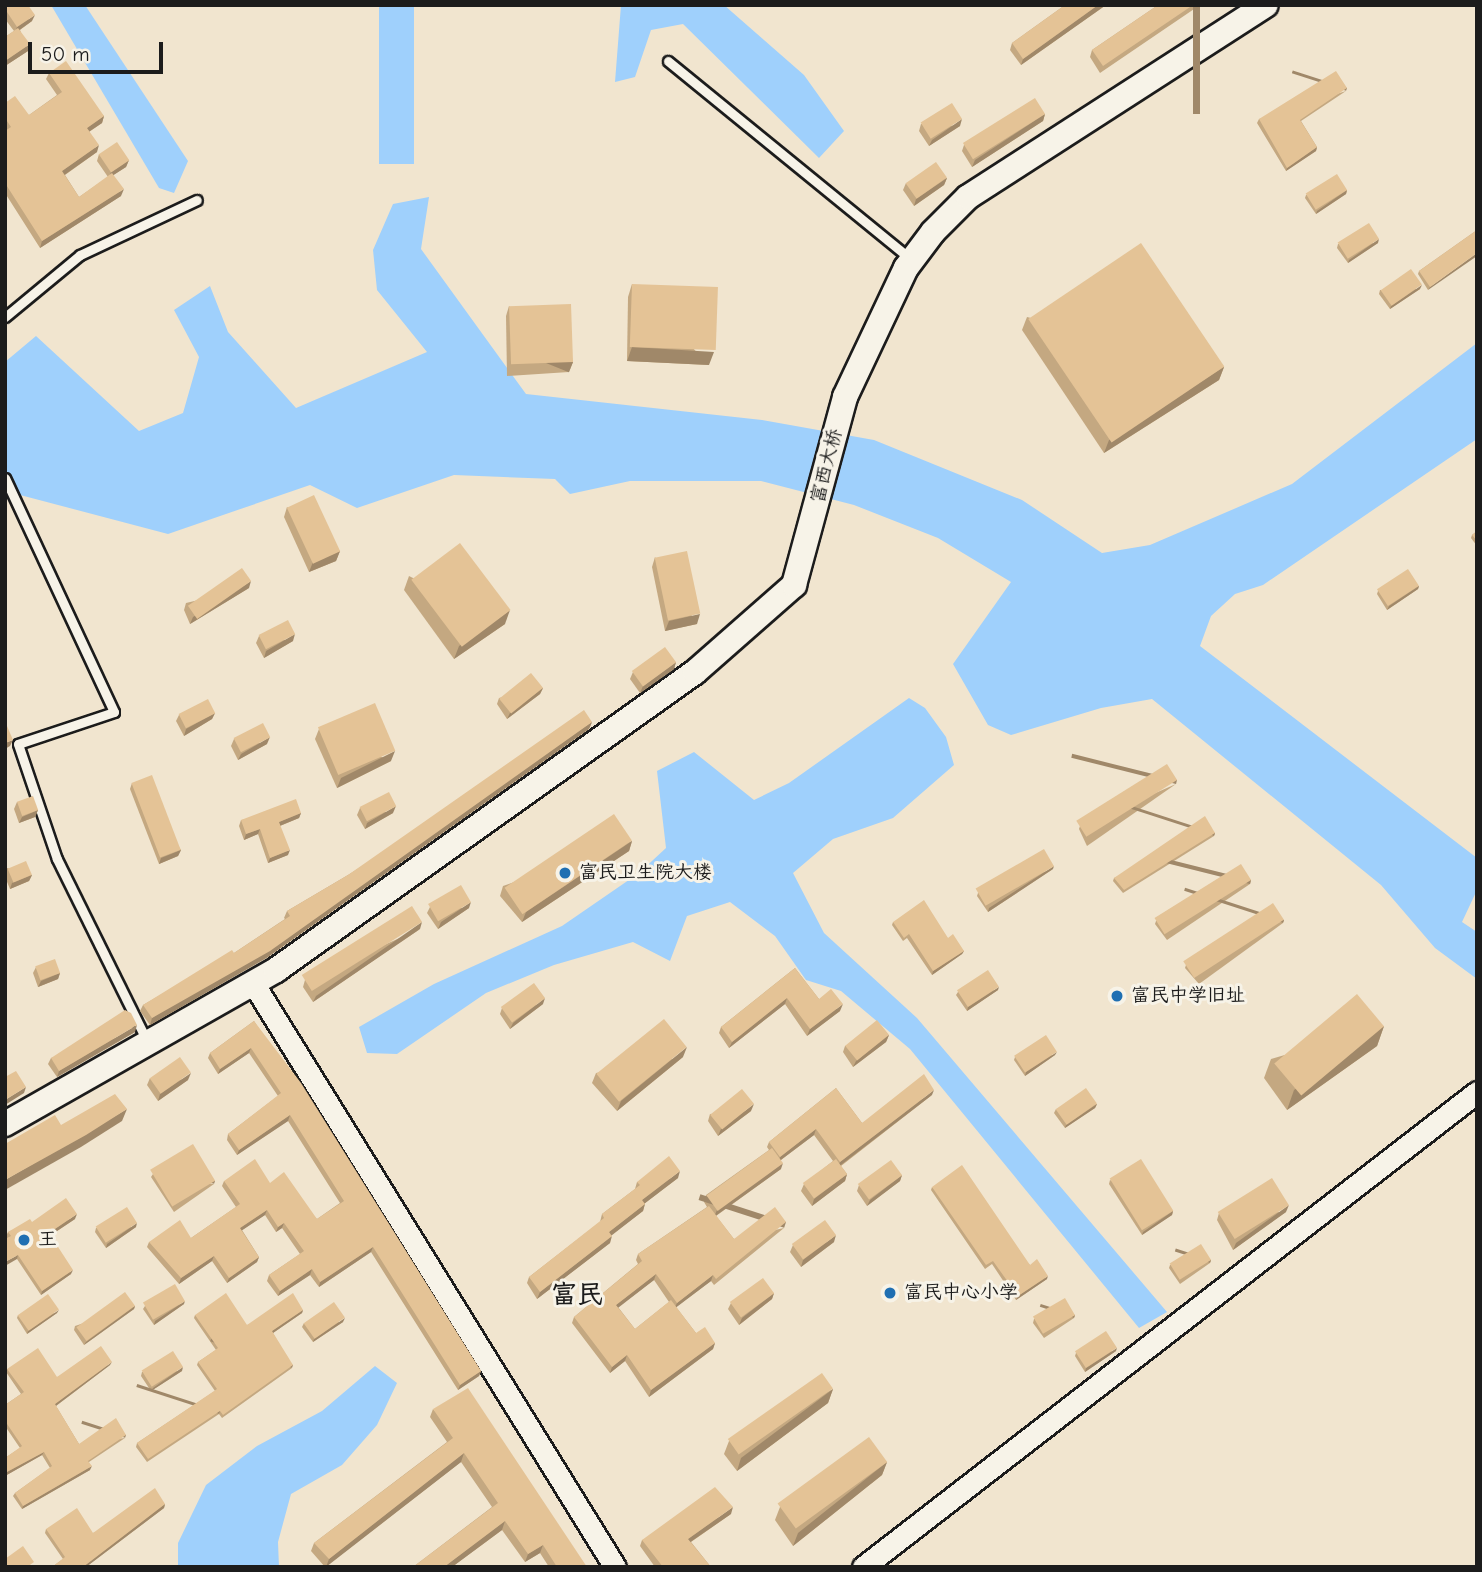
<!DOCTYPE html>
<meta charset="utf-8">
<style>
body{margin:0}
#map{position:relative;width:1482px;height:1572px;overflow:hidden;background:#f1e5cf;font-family:"Comic Neue","LXGW WenKai TC",sans-serif}
div>[style]{position:absolute}
[style*='--x']{left:calc(var(--x)*1px);top:calc(var(--y)*1px);width:calc(var(--w)*1px);rotate:calc(var(--a)*1deg)}
.water>*{inset:0;background:#9fd0fc;transform-origin:0 0}
.roads{filter:drop-shadow(2px 0 #1c1c1c) drop-shadow(-2px 0 #1c1c1c) drop-shadow(0 2px #1c1c1c) drop-shadow(0 -2px #1c1c1c)}
.service>*{height:9px;margin:-4.5px;padding:0 4.5px;transform-origin:4.5px;border-radius:4.5px;background:#f7f3e8}
.tertiary>*{height:21px;margin:-10.5px;padding:0 10.5px;transform-origin:10.5px;border-radius:10.5px;background:#f7f3e8}
.secondary>*{height:24px;margin:-12px;padding:0 12px;transform-origin:12px;border-radius:12px;background:#f7f3e8}
.wall>*{inset:0;background:#c4a881}
.shaded-wall>*{inset:0;background:#a08869;transform-origin:0 0}
.building>*{inset:0;background:#e4c396;transform-origin:0 0}
.dots>*{width:19px;height:19px;translate:-50% -50%;box-sizing:border-box;border:4px solid #f7f3e8;border-radius:50%}
span{translate:-50% -50%;white-space:nowrap;text-align:center;line-height:1.15;-webkit-text-stroke:6px #f7f3e8;paint-order:stroke}
.street-label{font-size:19px;color:#1c1c1c}
.poi-label{font-size:19px;color:#1c1c1c}
.left{translate:0 -50%;text-align:left}
.district-label{font-size:26px;color:#1c1c1c;font-weight:700}
.frame{position:absolute;inset:0;border:7px solid #1c1c1c;pointer-events:none}
.scale{position:absolute;left:28px;top:42px;width:135px;height:32px;box-sizing:border-box;border:4px solid #1c1c1c;border-top:0;padding-left:9px;font-size:21px;line-height:24px;white-space:nowrap;color:#1c1c1c;-webkit-text-stroke:5px #f7f3e8;paint-order:stroke}
</style>
<div id="map">
<div class="water">
<i style="clip-path:polygon(51px 5px,85px 5px,188px 161px,174px 193px,159px 188px)"></i>
<i style="left:379px;top:5px;width:35px;height:159px"></i>
<i style="clip-path:polygon(621px 5px,724px 5px,804px 75px,844px 131px,819px 158px,683px 24px,651px 30px,635px 77px,615px 82px)"></i>
<i style="clip-path:polygon(429px 197px,421px 249px,526px 394px,762px 420px,874px 440px,1022px 500px,1102px 553px,1150px 545px,1292px 484px,1477px 343px,1477px 439px,1263px 585px,1235px 594px,1211px 616px,1200px 646px,1477px 858px,1477px 890px,1462px 922px,1477px 932px,1477px 979px,1435px 948px,1381px 885px,1152px 699px,1101px 708px,1011px 735px,988px 725px,953px 664px,1011px 582px,938px 538px,854px 505px,761px 481px,630px 481px,570px 494px,555px 479px,454px 475px,357px 508px,310px 485px,168px 534px,5px 491px,5px 362px,36px 336px,139px 431px,183px 413px,199px 357px,174px 310px,210px 286px,228px 332px,296px 408px,427px 352px,377px 290px,373px 250px,393px 204px)"></i>
<i style="clip-path:polygon(909px 698px,925px 708px,946px 737px,954px 765px,893px 818px,833px 839px,793px 873px,824px 933px,917px 1018px,1167px 1312px,1139px 1328px,910px 1049px,841px 991px,806px 980px,775px 936px,730px 902px,687px 916px,670px 961px,633px 942px,554px 965px,486px 993px,397px 1054px,367px 1053px,359px 1027px,434px 984px,562px 926px,639px 873px,666px 848px,657px 771px,694px 752px,754px 800px,789px 783px)"></i>
<i style="clip-path:polygon(375px 1366px,397px 1383px,377px 1425px,342px 1465px,291px 1494px,278px 1542px,279px 1567px,178px 1567px,178px 1543px,206px 1485px,257px 1446px,322px 1411px)"></i>
</div>
<div class="roads">
<div class="service">
<i style="--x:668;--y:61;--w:313;--a:39.2"></i>
<i style="--x:5;--y:317;--w:97;--a:-39.6"></i>
<i style="--x:80;--y:255;--w:129;--a:-25.2"></i>
<i style="--x:5;--y:478;--w:258;--a:65"></i>
<i style="--x:114;--y:712;--w:101;--a:161.6"></i>
<i style="--x:18;--y:744;--w:121;--a:71.3"></i>
<i style="--x:57;--y:859;--w:203;--a:63.7"></i>
</div>
<div class="tertiary">
<i style="--x:253;--y:983;--w:687;--a:58.21"></i>
<i style="--x:863;--y:1567;--w:776;--a:-37.73"></i>
</div>
<div class="secondary">
<i style="--x:5;--y:1124;--w:312;--a:-29.6"></i>
<i style="--x:276;--y:970;--w:514;--a:-35.42"></i>
<i style="--x:695;--y:672;--w:132;--a:-41.3"></i>
<i style="--x:794;--y:585;--w:195;--a:-74.8"></i>
<i style="--x:845;--y:397;--w:143;--a:-64.7"></i>
<i style="--x:906;--y:268;--w:45;--a:-53.1"></i>
<i style="--x:933;--y:232;--w:49;--a:-45"></i>
<i style="--x:968;--y:197;--w:354;--a:-32.8"></i>
</div>
</div>
<div class="wall">
<i style="clip-path:polygon(1065px 5px,1106px 5px,1021px 65px,1010px 50px,1012px 43px)"></i>
<i style="clip-path:polygon(1158px 5px,1200px 5px,1100px 73px,1090px 57px,1092px 50px)"></i>
<i style="clip-path:polygon(5px 8px,32px 21px,20px 30px,28px 51px,5px 66px,5px 37px,14px 31px,5px 19px)"></i>
<i style="clip-path:polygon(49px 73px,104px 116px,102px 123px,89px 132px,97px 152px,65px 175px,79px 197px,108px 177px,97px 161px,99px 154px,129px 160px,126px 167px,113px 175px,121px 196px,40px 248px,5px 193px,5px 131px,6px 130px,5px 129px,5px 103px,29px 115px,57px 95px,46px 79px)"></i>
<i style="clip-path:polygon(1346px 91px,1301px 121px,1317px 147px,1316px 151px,1286px 171px,1257px 123px,1259px 119px)"></i>
<i style="clip-path:polygon(1045px 114px,1043px 121px,972px 167px,962px 151px,964px 145px)"></i>
<i style="clip-path:polygon(921px 124px,960px 126px,929px 146px,919px 131px)"></i>
<i style="clip-path:polygon(947px 178px,944px 185px,914px 206px,903px 190px,906px 183px)"></i>
<i style="clip-path:polygon(1347px 190px,1346px 194px,1316px 214px,1305px 198px,1306px 195px)"></i>
<i style="clip-path:polygon(1477px 230px,1428px 290px,1418px 274px,1419px 271px)"></i>
<i style="clip-path:polygon(1378px 243px,1348px 263px,1337px 248px,1338px 244px)"></i>
<i style="clip-path:polygon(632px 284px,709px 365px,627px 361px,628px 297px)"></i>
<i style="clip-path:polygon(1420px 289px,1390px 309px,1379px 294px,1380px 290px)"></i>
<i style="clip-path:polygon(509px 306px,573px 362px,569px 372px,507px 376px,506px 316px)"></i>
<i style="clip-path:polygon(1027px 317px,1224px 367px,1219px 380px,1104px 453px,1022px 330px)"></i>
<i style="clip-path:polygon(287px 507px,340px 551px,336px 561px,309px 572px,284px 517px)"></i>
<i style="clip-path:polygon(1477px 531px,1477px 546px,1471px 538px,1472px 535px)"></i>
<i style="clip-path:polygon(655px 557px,697px 624px,665px 631px,652px 567px)"></i>
<i style="clip-path:polygon(409px 576px,505px 624px,454px 659px,404px 590px)"></i>
<i style="clip-path:polygon(1419px 586px,1418px 589px,1387px 610px,1377px 594px,1378px 591px)"></i>
<i style="clip-path:polygon(249px 588px,190px 624px,184px 610px,186px 603px)"></i>
<i style="clip-path:polygon(259px 636px,293px 641px,264px 658px,256px 643px)"></i>
<i style="clip-path:polygon(676px 662px,674px 669px,640px 693px,630px 679px,633px 672px)"></i>
<i style="clip-path:polygon(543px 688px,540px 694px,507px 719px,497px 704px,499px 698px)"></i>
<i style="clip-path:polygon(215px 713px,212px 719px,184px 736px,176px 721px,179px 715px)"></i>
<i style="clip-path:polygon(592px 722px,589px 729px,268px 957px,150px 1025px,140px 1011px,143px 1005px,234px 953px,285px 919px,284px 918px,287px 911px,348px 875px)"></i>
<i style="clip-path:polygon(319px 729px,391px 761px,337px 788px,315px 739px)"></i>
<i style="clip-path:polygon(234px 739px,267px 744px,238px 760px,231px 746px)"></i>
<i style="clip-path:polygon(132px 783px,181px 850px,178px 856px,159px 864px,130px 789px)"></i>
<i style="clip-path:polygon(1176px 784px,1087px 846px,1079px 829px,1080px 826px)"></i>
<i style="clip-path:polygon(17px 802px,38px 810px,35px 817px,19px 823px,14px 809px)"></i>
<i style="clip-path:polygon(360px 808px,393px 813px,365px 829px,357px 815px)"></i>
<i style="clip-path:polygon(301px 813px,299px 818px,280px 826px,288px 855px,268px 863px,258px 834px,244px 840px,239px 826px,241px 820px)"></i>
<i style="clip-path:polygon(1215px 833px,1214px 836px,1123px 893px,1113px 881px,1114px 878px)"></i>
<i style="clip-path:polygon(632px 841px,629px 851px,522px 922px,500px 896px,503px 886px)"></i>
<i style="clip-path:polygon(7px 868px,32px 875px,29px 881px,10px 889px,5px 877px)"></i>
<i style="clip-path:polygon(1053px 869px,988px 912px,977px 896px,978px 893px)"></i>
<i style="clip-path:polygon(1251px 880px,1250px 884px,1167px 940px,1155px 924px,1156px 921px)"></i>
<i style="clip-path:polygon(430px 907px,469px 908px,438px 929px,427px 913px)"></i>
<i style="clip-path:polygon(1284px 920px,1283px 923px,1199px 984px,1185px 968px,1186px 965px)"></i>
<i style="clip-path:polygon(893px 922px,948px 938px,964px 951px,962px 954px,932px 975px,907px 938px,903px 941px,892px 925px)"></i>
<i style="clip-path:polygon(420px 929px,313px 1002px,303px 987px,305px 980px)"></i>
<i style="clip-path:polygon(36px 967px,60px 973px,58px 979px,38px 987px,33px 973px)"></i>
<i style="clip-path:polygon(795px 968px,819px 999px,840px 1011px,807px 1036px,785px 1004px,729px 1048px,719px 1033px,721px 1027px)"></i>
<i style="clip-path:polygon(998px 990px,967px 1011px,956px 995px,958px 992px)"></i>
<i style="clip-path:polygon(543px 1004px,510px 1029px,500px 1014px,502px 1008px)"></i>
<i style="clip-path:polygon(254px 1021px,481px 1371px,479px 1376px,458px 1390px,371px 1252px,319px 1287px,310px 1275px,278px 1296px,267px 1281px,269px 1275px,300px 1254px,282px 1228px,276px 1232px,265px 1215px,242px 1230px,259px 1257px,257px 1262px,227px 1283px,212px 1261px,179px 1284px,147px 1247px,149px 1242px,191px 1238px,236px 1207px,222px 1186px,224px 1181px,270px 1183px,317px 1219px,340px 1203px,288px 1121px,237px 1155px,227px 1140px,228px 1134px,278px 1096px,249px 1053px,218px 1074px,208px 1058px,210px 1053px)"></i>
<i style="clip-path:polygon(1384px 1026px,1377px 1046px,1287px 1110px,1264px 1078px,1271px 1059px)"></i>
<i style="clip-path:polygon(135px 1032px,57px 1077px,48px 1064px,51px 1058px)"></i>
<i style="clip-path:polygon(889px 1035px,886px 1042px,853px 1067px,843px 1052px,845px 1046px)"></i>
<i style="clip-path:polygon(1055px 1055px,1025px 1076px,1014px 1060px,1015px 1057px)"></i>
<i style="clip-path:polygon(683px 1057px,617px 1111px,592px 1083px,596px 1073px)"></i>
<i style="clip-path:polygon(150px 1078px,188px 1080px,158px 1101px,147px 1085px)"></i>
<i style="clip-path:polygon(evenodd,836px 1088px,862px 1123px,932px 1095px,841px 1166px,847px 1174px,845px 1181px,812px 1206px,801px 1191px,804px 1184px,833px 1161px,814px 1135px,781px 1160px,781px 1169px,716px 1216px,734px 1239px,784px 1228px,714px 1285px,711px 1281px,676px 1307px,696px 1333px,715px 1343px,713px 1349px,649px 1397px,625px 1361px,610px 1373px,572px 1323px,574px 1317px,638px 1264px,636px 1260px,638px 1254px,707px 1207px,704px 1202px,706px 1195px,769px 1150px,767px 1147px,769px 1142px,836px 1088px,654px 1280px,669px 1302px,635px 1329px,618px 1307px,654px 1280px)"></i>
<i style="clip-path:polygon(1097px 1104px,1095px 1108px,1065px 1128px,1054px 1113px,1056px 1109px)"></i>
<i style="clip-path:polygon(751px 1111px,718px 1136px,708px 1121px,710px 1114px)"></i>
<i style="clip-path:polygon(153px 1174px,214px 1184px,174px 1212px,151px 1177px)"></i>
<i style="clip-path:polygon(902px 1175px,900px 1181px,867px 1206px,857px 1191px,859px 1185px)"></i>
<i style="clip-path:polygon(678px 1178px,645px 1203px,643px 1211px,611px 1235px,610px 1243px,537px 1299px,527px 1283px,529px 1277px,600px 1222px,602px 1214px,635px 1189px,637px 1182px)"></i>
<i style="clip-path:polygon(1110px 1180px,1173px 1211px,1172px 1215px,1142px 1235px,1109px 1184px)"></i>
<i style="clip-path:polygon(932px 1187px,1030px 1265px,1047px 1279px,1016px 1300px,992px 1264px,985px 1269px,931px 1190px)"></i>
<i style="clip-path:polygon(1286px 1212px,1233px 1250px,1217px 1220px,1219px 1213px)"></i>
<i style="clip-path:polygon(75px 1219px,51px 1235px,71px 1274px,41px 1295px,17px 1259px,6px 1236px,8px 1232px,32px 1222px)"></i>
<i style="clip-path:polygon(136px 1227px,106px 1248px,95px 1232px,96px 1228px)"></i>
<i style="clip-path:polygon(834px 1242px,801px 1267px,790px 1252px,793px 1245px)"></i>
<i style="clip-path:polygon(1211px 1260px,1210px 1263px,1180px 1284px,1169px 1268px,1170px 1265px)"></i>
<i style="clip-path:polygon(774px 1293px,772px 1299px,739px 1325px,728px 1309px,731px 1303px)"></i>
<i style="clip-path:polygon(184px 1304px,154px 1325px,143px 1309px,145px 1306px)"></i>
<i style="clip-path:polygon(135px 1306px,134px 1309px,84px 1345px,74px 1330px,75px 1326px)"></i>
<i style="clip-path:polygon(303px 1310px,302px 1313px,273px 1333px,292px 1368px,222px 1418px,219px 1414px,147px 1462px,136px 1447px,137px 1443px,215px 1391px,197px 1365px,198px 1362px,216px 1350px,194px 1318px,195px 1315px,247px 1325px)"></i>
<i style="clip-path:polygon(57px 1313px,27px 1334px,17px 1318px,18px 1315px)"></i>
<i style="clip-path:polygon(1075px 1315px,1074px 1318px,1044px 1338px,1033px 1323px,1034px 1319px)"></i>
<i style="clip-path:polygon(343px 1322px,313px 1342px,302px 1327px,304px 1323px)"></i>
<i style="clip-path:polygon(1116px 1351px,1085px 1372px,1075px 1356px,1076px 1353px)"></i>
<i style="clip-path:polygon(110px 1365px,56px 1406px,79px 1444px,125px 1438px,89px 1462px,90px 1470px,22px 1509px,13px 1496px,15px 1493px,50px 1468px,42px 1455px,5px 1476px,5px 1458px,20px 1448px,5px 1426px,5px 1405px,21px 1394px,6px 1372px,7px 1369px,57px 1377px)"></i>
<i style="clip-path:polygon(182px 1371px,151px 1391px,141px 1376px,142px 1372px)"></i>
<i style="clip-path:polygon(833px 1389px,828px 1403px,737px 1471px,724px 1454px,729px 1441px)"></i>
<i style="clip-path:polygon(433px 1409px,587px 1567px,549px 1567px,540px 1553px,525px 1562px,502px 1530px,452px 1567px,413px 1567px,492px 1507px,461px 1462px,325px 1567px,311px 1551px,314px 1543px,447px 1442px,430px 1417px)"></i>
<i style="clip-path:polygon(887px 1462px,882px 1475px,793px 1546px,775px 1520px,780px 1507px)"></i>
<i style="clip-path:polygon(165px 1504px,164px 1508px,86px 1567px,52px 1567px,63px 1559px,45px 1533px,46px 1529px,93px 1533px)"></i>
<i style="clip-path:polygon(731px 1514px,691px 1542px,711px 1567px,655px 1567px,640px 1546px,642px 1540px)"></i>
</div>
<div class="shaded-wall">
<i style="clip-path:polygon(1098px 5px,1106px 5px,1021px 65px,1023px 59px)"></i>
<i style="left:1193px;top:5px;width:7px;height:109px"></i>
<i style="clip-path:polygon(35px 15px,32px 21px,15px 33px,17px 27px)"></i>
<i style="clip-path:polygon(30px 44px,28px 51px,5px 66px,5px 61px)"></i>
<i style="left:1347px;top:88px;width:3px;height:57px;rotate:108deg"></i>
<i style="clip-path:polygon(1045px 114px,1043px 121px,972px 167px,975px 160px)"></i>
<i style="clip-path:polygon(104px 116px,102px 123px,84px 135px,87px 128px)"></i>
<i style="clip-path:polygon(962px 119px,960px 126px,929px 146px,932px 140px)"></i>
<i style="clip-path:polygon(99px 145px,97px 152px,60px 178px,62px 171px)"></i>
<i style="clip-path:polygon(1317px 147px,1316px 151px,1286px 171px,1287px 168px)"></i>
<i style="clip-path:polygon(129px 160px,126px 167px,109px 178px,111px 172px)"></i>
<i style="clip-path:polygon(947px 178px,944px 185px,914px 206px,916px 199px)"></i>
<i style="clip-path:polygon(124px 189px,121px 196px,40px 248px,42px 241px)"></i>
<i style="clip-path:polygon(1347px 190px,1346px 194px,1316px 214px,1317px 211px)"></i>
<i style="clip-path:polygon(1379px 239px,1378px 243px,1348px 263px,1349px 260px)"></i>
<i style="clip-path:polygon(1477px 253px,1477px 256px,1428px 290px,1430px 287px)"></i>
<i style="clip-path:polygon(1422px 285px,1420px 289px,1390px 309px,1391px 306px)"></i>
<i style="clip-path:polygon(632px 347px,714px 352px,709px 365px,627px 361px)"></i>
<i style="left:573px;top:362px;width:11px;height:62px;rotate:112deg"></i>
<i style="clip-path:polygon(1224px 367px,1219px 380px,1104px 453px,1109px 440px)"></i>
<i style="clip-path:polygon(340px 551px,336px 561px,309px 572px,313px 562px)"></i>
<i style="clip-path:polygon(251px 581px,249px 588px,190px 624px,193px 617px)"></i>
<i style="clip-path:polygon(1419px 586px,1418px 589px,1387px 610px,1389px 606px)"></i>
<i style="clip-path:polygon(510px 610px,505px 624px,454px 659px,459px 646px)"></i>
<i style="clip-path:polygon(700px 614px,697px 624px,665px 631px,669px 621px)"></i>
<i style="clip-path:polygon(295px 634px,293px 641px,264px 658px,266px 651px)"></i>
<i style="clip-path:polygon(676px 662px,674px 669px,640px 693px,643px 686px)"></i>
<i style="clip-path:polygon(543px 688px,540px 694px,507px 719px,510px 713px)"></i>
<i style="clip-path:polygon(215px 713px,212px 719px,184px 736px,186px 729px)"></i>
<i style="clip-path:polygon(592px 722px,589px 729px,268px 957px,150px 1025px,152px 1018px)"></i>
<i style="clip-path:polygon(270px 737px,267px 744px,238px 760px,241px 754px)"></i>
<i style="clip-path:polygon(13px 740px,10px 746px,5px 749px,5px 743px)"></i>
<i style="clip-path:polygon(395px 751px,391px 761px,337px 788px,341px 778px)"></i>
<i style="left:1177px;top:780px;width:4px;height:108px;rotate:104deg"></i>
<i style="clip-path:polygon(396px 806px,393px 813px,365px 829px,367px 823px)"></i>
<i style="clip-path:polygon(38px 810px,35px 817px,19px 823px,22px 817px)"></i>
<i style="clip-path:polygon(301px 813px,299px 818px,277px 827px,279px 822px)"></i>
<i style="clip-path:polygon(260px 829px,258px 834px,244px 840px,246px 834px)"></i>
<i style="left:1215px;top:833px;width:3px;height:107px;rotate:108deg"></i>
<i style="clip-path:polygon(632px 841px,629px 851px,522px 922px,526px 912px)"></i>
<i style="clip-path:polygon(181px 850px,178px 856px,159px 864px,161px 858px)"></i>
<i style="clip-path:polygon(290px 850px,288px 855px,268px 863px,270px 858px)"></i>
<i style="clip-path:polygon(1054px 866px,1053px 869px,988px 912px,989px 908px)"></i>
<i style="clip-path:polygon(32px 875px,29px 881px,10px 889px,12px 883px)"></i>
<i style="left:1251px;top:880px;width:4px;height:100px;rotate:104deg"></i>
<i style="clip-path:polygon(471px 902px,469px 908px,438px 929px,441px 922px)"></i>
<i style="left:1284px;top:920px;width:3px;height:104px;rotate:108deg"></i>
<i style="clip-path:polygon(422px 922px,420px 929px,313px 1002px,316px 996px)"></i>
<i style="clip-path:polygon(964px 951px,962px 954px,932px 975px,933px 971px)"></i>
<i style="clip-path:polygon(60px 973px,58px 979px,38px 987px,41px 981px)"></i>
<i style="clip-path:polygon(999px 987px,998px 990px,967px 1011px,968px 1007px)"></i>
<i style="clip-path:polygon(545px 998px,543px 1004px,510px 1029px,513px 1023px)"></i>
<i style="clip-path:polygon(787px 998px,785px 1004px,729px 1048px,732px 1042px)"></i>
<i style="clip-path:polygon(843px 1004px,840px 1011px,807px 1036px,810px 1029px)"></i>
<i style="clip-path:polygon(137px 1025px,135px 1032px,57px 1077px,59px 1071px)"></i>
<i style="clip-path:polygon(1384px 1026px,1377px 1046px,1287px 1110px,1294px 1090px)"></i>
<i style="clip-path:polygon(889px 1035px,886px 1042px,853px 1067px,856px 1061px)"></i>
<i style="clip-path:polygon(687px 1047px,683px 1057px,617px 1111px,621px 1101px)"></i>
<i style="clip-path:polygon(251px 1048px,249px 1053px,218px 1074px,220px 1069px)"></i>
<i style="clip-path:polygon(1057px 1052px,1055px 1055px,1025px 1076px,1026px 1072px)"></i>
<i style="clip-path:polygon(191px 1073px,188px 1080px,158px 1101px,160px 1094px)"></i>
<i style="clip-path:polygon(26px 1087px,24px 1093px,5px 1105px,5px 1100px)"></i>
<i style="clip-path:polygon(934px 1090px,932px 1095px,837px 1168px,840px 1162px)"></i>
<i style="clip-path:polygon(754px 1104px,751px 1111px,718px 1136px,721px 1129px)"></i>
<i style="clip-path:polygon(1097px 1104px,1095px 1108px,1065px 1128px,1066px 1125px)"></i>
<i style="clip-path:polygon(127px 1109px,122px 1121px,81px 1147px,5px 1190px,5px 1180px)"></i>
<i style="clip-path:polygon(290px 1115px,288px 1121px,237px 1155px,239px 1150px)"></i>
<i style="clip-path:polygon(816px 1129px,814px 1135px,778px 1162px,780px 1157px)"></i>
<i style="clip-path:polygon(783px 1163px,781px 1169px,714px 1217px,717px 1210px)"></i>
<i style="clip-path:polygon(680px 1171px,678px 1178px,640px 1207px,642px 1200px)"></i>
<i style="clip-path:polygon(847px 1174px,845px 1181px,812px 1206px,814px 1199px)"></i>
<i style="clip-path:polygon(902px 1175px,900px 1181px,867px 1206px,870px 1200px)"></i>
<i style="left:215px;top:1181px;width:3px;height:49px;rotate:108deg"></i>
<i style="clip-path:polygon(645px 1204px,643px 1211px,607px 1239px,609px 1232px)"></i>
<i style="clip-path:polygon(1289px 1205px,1286px 1212px,1233px 1250px,1236px 1243px)"></i>
<i style="clip-path:polygon(267px 1210px,265px 1215px,238px 1233px,240px 1228px)"></i>
<i style="clip-path:polygon(1173px 1211px,1172px 1215px,1142px 1235px,1143px 1232px)"></i>
<i style="clip-path:polygon(77px 1214px,75px 1219px,48px 1237px,49px 1233px)"></i>
<i style="left:786px;top:1222px;width:6px;height:90px;rotate:108deg"></i>
<i style="clip-path:polygon(137px 1223px,136px 1227px,106px 1248px,107px 1244px)"></i>
<i style="clip-path:polygon(284px 1223px,282px 1228px,276px 1232px,278px 1227px)"></i>
<i style="clip-path:polygon(836px 1235px,834px 1242px,801px 1267px,803px 1260px)"></i>
<i style="clip-path:polygon(612px 1236px,610px 1243px,537px 1299px,540px 1292px)"></i>
<i style="clip-path:polygon(373px 1247px,371px 1252px,319px 1287px,320px 1282px)"></i>
<i style="clip-path:polygon(18px 1255px,17px 1259px,5px 1266px,5px 1262px)"></i>
<i style="clip-path:polygon(214px 1256px,212px 1261px,179px 1284px,181px 1278px)"></i>
<i style="clip-path:polygon(259px 1257px,257px 1262px,227px 1283px,229px 1278px)"></i>
<i style="left:1211px;top:1260px;width:3px;height:37px;rotate:108deg"></i>
<i style="clip-path:polygon(312px 1269px,310px 1275px,278px 1296px,280px 1291px)"></i>
<i style="clip-path:polygon(73px 1270px,71px 1274px,41px 1295px,42px 1291px)"></i>
<i style="clip-path:polygon(656px 1274px,654px 1280px,614px 1311px,616px 1305px)"></i>
<i style="clip-path:polygon(713px 1275px,711px 1281px,674px 1309px,677px 1303px)"></i>
<i style="clip-path:polygon(1048px 1276px,1047px 1279px,1016px 1300px,1018px 1296px)"></i>
<i style="clip-path:polygon(774px 1293px,772px 1299px,739px 1325px,742px 1318px)"></i>
<i style="clip-path:polygon(185px 1301px,184px 1304px,154px 1325px,155px 1321px)"></i>
<i style="clip-path:polygon(135px 1306px,134px 1309px,84px 1345px,86px 1342px)"></i>
<i style="clip-path:polygon(59px 1310px,57px 1313px,27px 1334px,28px 1331px)"></i>
<i style="clip-path:polygon(303px 1310px,302px 1313px,270px 1335px,272px 1331px)"></i>
<i style="left:1075px;top:1315px;width:3px;height:36px;rotate:108deg"></i>
<i style="clip-path:polygon(345px 1318px,343px 1322px,313px 1342px,314px 1339px)"></i>
<i style="clip-path:polygon(715px 1343px,713px 1349px,649px 1397px,651px 1390px)"></i>
<i style="clip-path:polygon(1117px 1348px,1116px 1351px,1085px 1372px,1086px 1368px)"></i>
<i style="clip-path:polygon(627px 1355px,625px 1361px,610px 1373px,612px 1367px)"></i>
<i style="clip-path:polygon(112px 1362px,110px 1365px,53px 1408px,55px 1404px)"></i>
<i style="left:293px;top:1365px;width:3px;height:86px;rotate:108deg"></i>
<i style="clip-path:polygon(183px 1367px,182px 1371px,151px 1391px,153px 1388px)"></i>
<i style="clip-path:polygon(481px 1371px,479px 1376px,458px 1390px,460px 1385px)"></i>
<i style="clip-path:polygon(833px 1389px,828px 1403px,737px 1471px,741px 1458px)"></i>
<i style="left:220px;top:1411px;width:3px;height:87px;rotate:108deg"></i>
<i style="left:126px;top:1435px;width:3px;height:46px;rotate:108deg"></i>
<i style="clip-path:polygon(44px 1452px,42px 1455px,5px 1476px,5px 1473px)"></i>
<i style="clip-path:polygon(464px 1453px,461px 1462px,326px 1567px,329px 1559px)"></i>
<i style="clip-path:polygon(887px 1462px,882px 1475px,793px 1546px,798px 1533px)"></i>
<i style="clip-path:polygon(92px 1466px,90px 1470px,22px 1509px,23px 1506px)"></i>
<i style="clip-path:polygon(165px 1504px,164px 1508px,86px 1567px,83px 1567px)"></i>
<i style="clip-path:polygon(733px 1507px,731px 1514px,686px 1545px,688px 1539px)"></i>
<i style="clip-path:polygon(505px 1521px,502px 1530px,452px 1567px,444px 1567px)"></i>
<i style="clip-path:polygon(543px 1545px,540px 1553px,525px 1562px,528px 1554px)"></i>
</div>
<div class="building">
<i style="clip-path:polygon(10px 5px,28px 5px,35px 15px,17px 27px,5px 9px)"></i>
<i style="clip-path:polygon(1065px 5px,1098px 5px,1023px 59px,1012px 43px)"></i>
<i style="clip-path:polygon(1158px 5px,1193px 5px,1103px 66px,1092px 50px)"></i>
<i style="clip-path:polygon(18px 28px,30px 44px,5px 61px,5px 37px)"></i>
<i style="clip-path:polygon(66px 61px,104px 116px,87px 128px,99px 145px,62px 171px,79px 197px,112px 173px,124px 189px,42px 241px,5px 183px,5px 131px,11px 127px,5px 118px,5px 103px,15px 96px,29px 115px,62px 92px,49px 73px)"></i>
<i style="clip-path:polygon(1336px 71px,1347px 88px,1300px 120px,1317px 147px,1287px 168px,1259px 119px)"></i>
<i style="left:1035px;top:98px;width:19px;height:85px;rotate:58deg"></i>
<i style="left:952px;top:103px;width:19px;height:37px;rotate:58deg"></i>
<i style="left:117px;top:142px;width:22px;height:22px;rotate:56deg"></i>
<i style="left:936px;top:162px;width:19px;height:37px;rotate:55deg"></i>
<i style="left:1337px;top:174px;width:19px;height:37px;rotate:58deg"></i>
<i style="left:1369px;top:223px;width:19px;height:37px;rotate:58deg"></i>
<i style="clip-path:polygon(1477px 230px,1477px 253px,1430px 287px,1419px 271px)"></i>
<i style="left:1141px;top:243px;width:149px;height:136px;rotate:56deg"></i>
<i style="left:1411px;top:269px;width:19px;height:37px;rotate:55deg"></i>
<i style="left:632px;top:284px;width:86px;height:63px;rotate:2deg"></i>
<i style="left:571px;top:304px;width:58px;height:62px;rotate:88deg"></i>
<i style="left:314px;top:495px;width:62px;height:30px;rotate:65deg"></i>
<i style="clip-path:polygon(1477px 531px,1477px 541px,1472px 535px)"></i>
<i style="left:460px;top:543px;width:84px;height:61px;rotate:53deg"></i>
<i style="left:687px;top:551px;width:64px;height:33px;rotate:78deg"></i>
<i style="left:242px;top:568px;width:16px;height:66px;rotate:55deg"></i>
<i style="left:1408px;top:569px;width:20px;height:37px;rotate:57deg"></i>
<i style="left:288px;top:620px;width:16px;height:33px;rotate:63deg"></i>
<i style="left:665px;top:647px;width:19px;height:41px;rotate:54deg"></i>
<i style="left:531px;top:673px;width:19px;height:41px;rotate:51deg"></i>
<i style="left:208px;top:699px;width:16px;height:33px;rotate:63deg"></i>
<i style="left:375px;top:703px;width:52px;height:62px;rotate:67deg"></i>
<i style="clip-path:polygon(584px 710px,592px 722px,270px 951px,152px 1018px,143px 1005px,232px 950px,234px 953px,290px 916px,287px 911px,348px 875px)"></i>
<i style="left:263px;top:723px;width:16px;height:33px;rotate:63deg"></i>
<i style="clip-path:polygon(7px 726px,13px 740px,5px 743px,5px 727px)"></i>
<i style="left:1167px;top:764px;width:19px;height:107px;rotate:58deg"></i>
<i style="left:152px;top:775px;width:80px;height:22px;rotate:69deg"></i>
<i style="left:389px;top:792px;width:16px;height:33px;rotate:63deg"></i>
<i style="left:33px;top:796px;width:15px;height:17px;rotate:70deg"></i>
<i style="clip-path:polygon(296px 799px,301px 813px,279px 822px,290px 850px,270px 858px,260px 829px,246px 834px,241px 820px)"></i>
<i style="left:614px;top:814px;width:32px;height:132px;rotate:56deg"></i>
<i style="clip-path:polygon(1205px 816px,1215px 833px,1124px 890px,1114px 878px)"></i>
<i style="left:1044px;top:849px;width:20px;height:79px;rotate:60deg"></i>
<i style="left:26px;top:861px;width:15px;height:20px;rotate:67deg"></i>
<i style="left:1241px;top:864px;width:19px;height:102px;rotate:58deg"></i>
<i style="left:461px;top:885px;width:20px;height:38px;rotate:60deg"></i>
<i style="clip-path:polygon(924px 900px,948px 938px,953px 934px,964px 951px,933px 971px,909px 934px,904px 938px,893px 922px)"></i>
<i style="left:1273px;top:903px;width:20px;height:107px;rotate:57deg"></i>
<i style="left:412px;top:906px;width:19px;height:130px;rotate:58deg"></i>
<i style="left:55px;top:959px;width:15px;height:21px;rotate:70deg"></i>
<i style="clip-path:polygon(795px 968px,819px 999px,831px 989px,843px 1004px,810px 1029px,787px 998px,732px 1042px,721px 1027px)"></i>
<i style="left:988px;top:970px;width:20px;height:37px;rotate:57deg"></i>
<i style="left:534px;top:983px;width:19px;height:41px;rotate:54deg"></i>
<i style="left:1357px;top:994px;width:42px;height:108px;rotate:50deg"></i>
<i style="clip-path:polygon(125px 1010px,131px 1013px,137px 1025px,59px 1071px,51px 1058px)"></i>
<i style="left:664px;top:1019px;width:36px;height:87px;rotate:51deg"></i>
<i style="left:877px;top:1020px;width:19px;height:41px;rotate:51deg"></i>
<i style="clip-path:polygon(254px 1021px,301px 1083px,481px 1371px,460px 1385px,373px 1247px,320px 1282px,312px 1269px,280px 1291px,269px 1275px,304px 1251px,284px 1223px,278px 1227px,267px 1210px,240px 1228px,259px 1257px,229px 1278px,214px 1256px,181px 1278px,149px 1242px,180px 1220px,191px 1238px,240px 1204px,224px 1181px,255px 1159px,270px 1183px,284px 1172px,317px 1219px,344px 1201px,290px 1115px,239px 1150px,228px 1134px,281px 1093px,251px 1048px,220px 1069px,210px 1053px)"></i>
<i style="left:1046px;top:1035px;width:20px;height:38px;rotate:57deg"></i>
<i style="left:180px;top:1057px;width:19px;height:37px;rotate:55deg"></i>
<i style="clip-path:polygon(16px 1071px,26px 1087px,5px 1100px,5px 1077px)"></i>
<i style="clip-path:polygon(924px 1074px,934px 1090px,840px 1162px,816px 1129px,780px 1157px,769px 1142px,836px 1088px,862px 1123px)"></i>
<i style="left:1086px;top:1088px;width:19px;height:37px;rotate:55deg"></i>
<i style="left:742px;top:1089px;width:19px;height:41px;rotate:51deg"></i>
<i style="clip-path:polygon(115px 1094px,127px 1109px,86px 1135px,5px 1180px,5px 1144px,55px 1115px,61px 1125px)"></i>
<i style="left:193px;top:1144px;width:43px;height:50px;rotate:59deg"></i>
<i style="left:772px;top:1148px;width:19px;height:81px;rotate:54deg"></i>
<i style="clip-path:polygon(669px 1156px,680px 1171px,642px 1200px,645px 1204px,609px 1232px,612px 1236px,540px 1292px,529px 1277px,604px 1218px,602px 1214px,640px 1185px,637px 1182px)"></i>
<i style="left:836px;top:1159px;width:19px;height:41px;rotate:54deg"></i>
<i style="left:1141px;top:1159px;width:61px;height:37px;rotate:58deg"></i>
<i style="left:891px;top:1160px;width:19px;height:41px;rotate:54deg"></i>
<i style="clip-path:polygon(962px 1165px,1030px 1265px,1037px 1259px,1048px 1276px,1018px 1296px,993px 1261px,986px 1265px,932px 1187px)"></i>
<i style="left:1272px;top:1178px;width:32px;height:64px;rotate:58deg"></i>
<i style="clip-path:polygon(66px 1198px,77px 1214px,49px 1233px,73px 1270px,42px 1291px,18px 1255px,5px 1262px,5px 1239px,11px 1236px,8px 1232px,30px 1219px,32px 1222px)"></i>
<i style="clip-path:polygon(709px 1206px,734px 1239px,775px 1207px,786px 1222px,716px 1279px,713px 1275px,677px 1303px,656px 1274px,616px 1305px,635px 1329px,671px 1300px,696px 1333px,705px 1327px,715px 1343px,651px 1390px,627px 1355px,612px 1367px,574px 1317px,642px 1261px,638px 1254px)"></i>
<i style="left:127px;top:1207px;width:19px;height:37px;rotate:58deg"></i>
<i style="left:825px;top:1220px;width:19px;height:41px;rotate:54deg"></i>
<i style="left:1201px;top:1244px;width:19px;height:37px;rotate:58deg"></i>
<i style="left:763px;top:1278px;width:19px;height:41px;rotate:54deg"></i>
<i style="left:175px;top:1284px;width:20px;height:37px;rotate:60deg"></i>
<i style="left:125px;top:1292px;width:17px;height:60px;rotate:54deg"></i>
<i style="clip-path:polygon(226px 1293px,247px 1325px,293px 1293px,303px 1310px,272px 1331px,293px 1365px,223px 1415px,220px 1411px,148px 1459px,137px 1443px,217px 1389px,198px 1362px,218px 1348px,195px 1315px)"></i>
<i style="left:48px;top:1294px;width:19px;height:37px;rotate:55deg"></i>
<i style="left:1065px;top:1298px;width:20px;height:37px;rotate:60deg"></i>
<i style="left:334px;top:1302px;width:19px;height:37px;rotate:55deg"></i>
<i style="left:1106px;top:1331px;width:20px;height:37px;rotate:57deg"></i>
<i style="clip-path:polygon(101px 1346px,112px 1362px,55px 1404px,79px 1444px,116px 1418px,126px 1435px,88px 1461px,92px 1466px,23px 1506px,15px 1493px,52px 1466px,44px 1452px,5px 1473px,5px 1458px,22px 1446px,5px 1421px,5px 1405px,24px 1392px,7px 1369px,38px 1348px,57px 1377px)"></i>
<i style="left:173px;top:1351px;width:19px;height:37px;rotate:58deg"></i>
<i style="left:822px;top:1373px;width:19px;height:115px;rotate:55deg"></i>
<i style="clip-path:polygon(468px 1388px,587px 1567px,557px 1567px,543px 1545px,528px 1554px,505px 1521px,444px 1567px,413px 1567px,498px 1503px,464px 1453px,329px 1559px,314px 1543px,453px 1438px,433px 1409px)"></i>
<i style="left:869px;top:1437px;width:31px;height:113px;rotate:54deg"></i>
<i style="clip-path:polygon(715px 1487px,733px 1507px,688px 1539px,711px 1567px,663px 1567px,642px 1540px)"></i>
<i style="clip-path:polygon(155px 1488px,165px 1504px,83px 1567px,52px 1567px,65px 1557px,46px 1529px,77px 1508px,93px 1533px)"></i>
<i style="clip-path:polygon(23px 1546px,34px 1562px,27px 1567px,5px 1567px,5px 1559px)"></i>
</div>
<div class="dots">
<i style="left:565px;top:873px;background:#1f6fb2"></i>
<i style="left:1117px;top:996px;background:#1f6fb2"></i>
<i style="left:24px;top:1240px;background:#1f6fb2"></i>
<i style="left:890px;top:1293px;background:#1f6fb2"></i>
</div>
<div class="street-label">
<span style="left:827px;top:466px;rotate:-76deg">富西大桥</span>
</div>
<div class="poi-label">
<span class="left" style="left:579px;top:873px">富民卫生院大楼</span>
<span class="left" style="left:1131px;top:996px">富民中学旧址</span>
<span class="left" style="left:38px;top:1240px">王</span>
<span class="left" style="left:904px;top:1293px">富民中心小学</span>
</div>
<div class="district-label">
<span style="left:577px;top:1296px">富民</span>
</div>
<div class="frame"></div>
<div class="scale">50 m</div>
</div>
